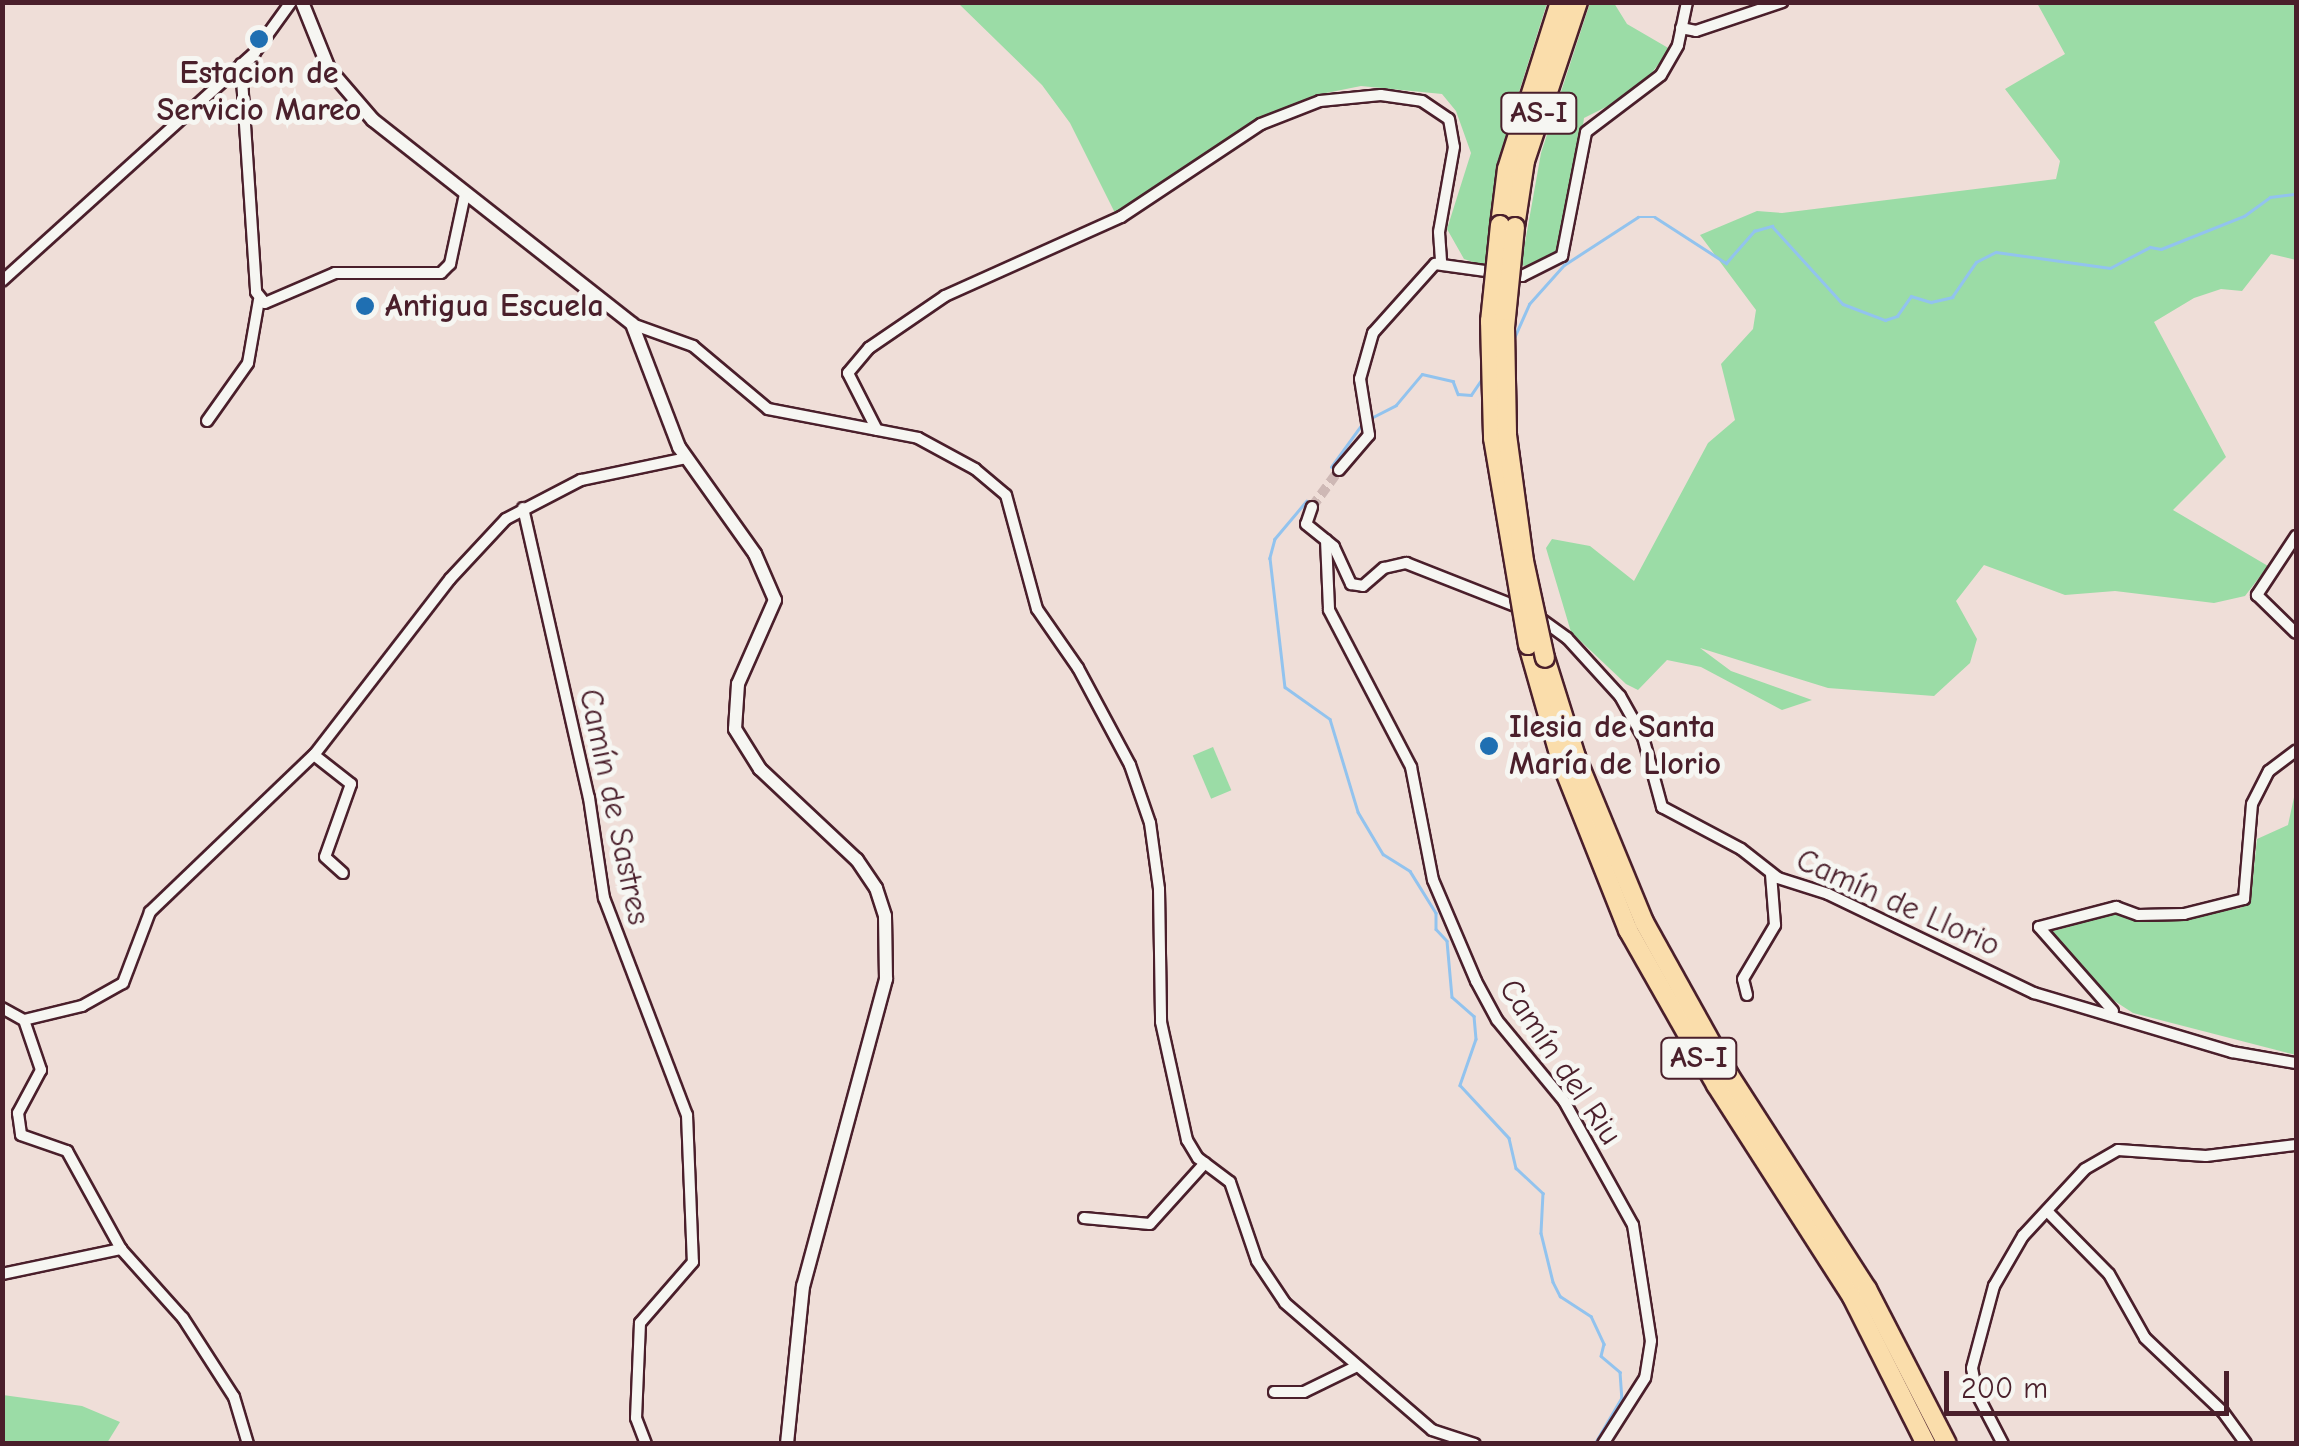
<!DOCTYPE html>
<meta charset="utf-8">
<style>
body{margin:0}
#map{position:relative;width:2299px;height:1446px;overflow:hidden;background:#efded8;font-family:"Comic Neue",sans-serif}
div>[style]{position:absolute}
[style*='--x']{left:calc(var(--x)*1px);top:calc(var(--y)*1px);width:calc(var(--w)*1px);rotate:calc(var(--a)*1deg)}
.green>*{inset:0;background:#9bdca6;transform-origin:0 0}
.stream>*{height:2.5px;margin:-1.25px;padding:0 1.25px;transform-origin:1.25px;border-radius:1.25px;background:#92c3ee}
.minor-tunnel>*{height:10px;margin-top:-5px;transform-origin:0;background:repeating-linear-gradient(90deg,#ceb8b5 0 10px,transparent 0 15px)}
.roads{filter:drop-shadow(2px 0 #4a1f2b) drop-shadow(-2px 0 #4a1f2b) drop-shadow(0 2px #4a1f2b) drop-shadow(0 -2px #4a1f2b)}
.minor>*{height:10px;margin:-5px;padding:0 5px;transform-origin:5px;border-radius:5px;background:#f6f6f2}
.tertiary>*{height:12px;margin:-6px;padding:0 6px;transform-origin:6px;border-radius:6px;background:#f6f6f2}
.motorway>*{height:18px;margin:-9px;padding:0 9px;transform-origin:9px;border-radius:9px;background:#faddab}
.bridges{filter:drop-shadow(2px 0 #4a1f2b) drop-shadow(-2px 0 #4a1f2b) drop-shadow(0 2px #4a1f2b) drop-shadow(0 -2px #4a1f2b)}
.motorway-bridge>*{height:18px;margin:-9px;padding:0 9px;transform-origin:9px;border-radius:9px;background:#faddab}
.dots>*{width:28px;height:28px;translate:-50% -50%;box-sizing:border-box;border:5px solid #f6f6f2;border-radius:50%}
span{translate:-50% -50%;white-space:nowrap;text-align:center;line-height:1.15;-webkit-text-stroke:10px #f6f6f2;paint-order:stroke}
.shield-label span{padding:2px 8px;background:#f6f6f2;border:2px solid;border-radius:8px;-webkit-text-stroke-width:0}
.shield-label{font-size:30px;color:#4a1f2b;font-weight:700}
.poi-label{font-size:32px;color:#4a1f2b;font-weight:700}
.left{translate:0 -50%;text-align:left}
.street-label{font-size:32px;color:#4a1f2b}
.frame{position:absolute;inset:0;border:5px solid #4a1f2b;pointer-events:none}
.scale{position:absolute;left:1944px;top:1371px;width:285px;height:45px;box-sizing:border-box;border:5px solid #4a1f2b;border-top:0;padding-left:12px;font-size:30px;line-height:35px;white-space:nowrap;color:#4a1f2b;-webkit-text-stroke:8px #f6f6f2;paint-order:stroke}
</style>
<div id="map">
<div class="green">
<i style="clip-path:polygon(958px 3px,1547px 3px,1509px 124px,1485px 266px,1464px 259px,1447px 229px,1471px 153px,1456px 111px,1442px 94px,1361px 86px,1316px 95px,1261px 119px,1115px 213px,1070px 123px,1042px 85px)"></i>
<i style="clip-path:polygon(1590px 3px,1614px 3px,1627px 24px,1670px 49px,1638px 91px,1584px 118px,1568px 233px,1556px 256px,1533px 268px,1521px 265px,1541px 153px)"></i>
<i style="clip-path:polygon(2037px 3px,2296px 3px,2296px 260px,2271px 254px,2242px 291px,2221px 289px,2194px 298px,2154px 322px,2226px 457px,2173px 510px,2268px 566px,2245px 596px,2214px 603px,2115px 591px,2065px 595px,1984px 565px,1956px 601px,1977px 639px,1970px 663px,1934px 696px,1828px 688px,1700px 648px,1731px 671px,1812px 700px,1782px 710px,1701px 667px,1667px 660px,1638px 690px,1626px 684px,1571px 632px,1546px 548px,1552px 539px,1590px 546px,1634px 581px,1708px 443px,1735px 420px,1721px 364px,1753px 329px,1756px 310px,1700px 235px,1757px 211px,1782px 213px,2056px 179px,2060px 161px,2005px 89px,2065px 54px)"></i>
<i style="left:1213px;top:747px;width:47px;height:22px;rotate:67deg"></i>
<i style="clip-path:polygon(2296px 788px,2296px 1055px,2133px 1013px,2096px 989px,2046px 933px,2114px 914px,2180px 919px,2241px 908px,2251px 896px,2257px 839px,2288px 825px)"></i>
<i style="clip-path:polygon(3px 1395px,82px 1406px,120px 1422px,107px 1443px,3px 1443px)"></i>
</div>
<div class="stream">
<i style="--x:1514;--y:338;--w:37;--a:-66"></i>
<i style="--x:1529;--y:304;--w:52;--a:-48.1"></i>
<i style="--x:1564;--y:265;--w:88;--a:-33"></i>
<i style="--x:1638;--y:217;--w:17;--a:0"></i>
<i style="--x:1655;--y:217;--w:85;--a:32.9"></i>
<i style="--x:1726;--y:263;--w:43;--a:-48.8"></i>
<i style="--x:1754;--y:231;--w:19;--a:-16"></i>
<i style="--x:1772;--y:226;--w:105;--a:47.7"></i>
<i style="--x:1843;--y:304;--w:45;--a:20.9"></i>
<i style="--x:1885;--y:320;--w:13;--a:-18"></i>
<i style="--x:1897;--y:316;--w:24;--a:-55"></i>
<i style="--x:1911;--y:296;--w:21;--a:17"></i>
<i style="--x:1931;--y:302;--w:22;--a:-13"></i>
<i style="--x:1952;--y:297;--w:42;--a:-55.6"></i>
<i style="--x:1976;--y:262;--w:22;--a:-27"></i>
<i style="--x:1996;--y:252;--w:115;--a:8"></i>
<i style="--x:2110;--y:268;--w:45;--a:-27.7"></i>
<i style="--x:2150;--y:247;--w:11;--a:10"></i>
<i style="--x:2161;--y:249;--w:89;--a:-21.7"></i>
<i style="--x:2244;--y:216;--w:32;--a:-36"></i>
<i style="--x:2270;--y:197;--w:26;--a:-7"></i>
<i style="--x:1369;--y:419;--w:30;--a:-27"></i>
<i style="--x:1396;--y:405;--w:40;--a:-50"></i>
<i style="--x:1422;--y:374;--w:32;--a:13"></i>
<i style="--x:1453;--y:381;--w:14;--a:69"></i>
<i style="--x:1458;--y:394;--w:13;--a:4"></i>
<i style="--x:1471;--y:395;--w:25;--a:-56"></i>
<i style="--x:1331;--y:467;--w:53;--a:-54.2"></i>
<i style="--x:1307;--y:501;--w:50;--a:130.1"></i>
<i style="--x:1275;--y:539;--w:20;--a:105"></i>
<i style="--x:1270;--y:558;--w:130;--a:83.4"></i>
<i style="--x:1285;--y:687;--w:55;--a:35.4"></i>
<i style="--x:1330;--y:719;--w:97;--a:73.2"></i>
<i style="--x:1358;--y:812;--w:49;--a:59.2"></i>
<i style="--x:1383;--y:854;--w:32;--a:32"></i>
<i style="--x:1410;--y:871;--w:49;--a:58.2"></i>
<i style="--x:1436;--y:913;--w:16;--a:90"></i>
<i style="--x:1436;--y:929;--w:16;--a:47"></i>
<i style="--x:1447;--y:941;--w:56;--a:84.9"></i>
<i style="--x:1452;--y:997;--w:29;--a:41"></i>
<i style="--x:1474;--y:1016;--w:23;--a:85"></i>
<i style="--x:1476;--y:1039;--w:49;--a:109.2"></i>
<i style="--x:1460;--y:1085;--w:72;--a:47.2"></i>
<i style="--x:1509;--y:1138;--w:31;--a:77"></i>
<i style="--x:1516;--y:1168;--w:37;--a:43"></i>
<i style="--x:1543;--y:1193;--w:40;--a:92.9"></i>
<i style="--x:1541;--y:1233;--w:50;--a:76.2"></i>
<i style="--x:1553;--y:1282;--w:16;--a:63"></i>
<i style="--x:1560;--y:1296;--w:37;--a:33"></i>
<i style="--x:1591;--y:1316;--w:31;--a:65"></i>
<i style="--x:1604;--y:1344;--w:12;--a:104"></i>
<i style="--x:1601;--y:1356;--w:25;--a:40"></i>
<i style="--x:1620;--y:1372;--w:26;--a:86"></i>
<i style="--x:1622;--y:1398;--w:53;--a:120.4"></i>
</div>
<div class="minor-tunnel">
<i style="--x:1312;--y:507;--w:46;--a:-53.9"></i>
</div>
<div class="roads">
<div class="minor">
<i style="--x:1681;--y:28;--w:15;--a:11"></i>
<i style="--x:1696;--y:31;--w:91;--a:-18.6"></i>
<i style="--x:241;--y:64;--w:228;--a:86.2"></i>
<i style="--x:256;--y:292;--w:14;--a:51"></i>
<i style="--x:265;--y:303;--w:76;--a:-23.2"></i>
<i style="--x:335;--y:273;--w:106;--a:0"></i>
<i style="--x:441;--y:273;--w:13;--a:-45"></i>
<i style="--x:450;--y:264;--w:72;--a:-77.9"></i>
<i style="--x:2;--y:281;--w:341;--a:-42.1"></i>
<i style="--x:255;--y:52;--w:62;--a:-54.2"></i>
<i style="--x:632;--y:324;--w:65;--a:19.8"></i>
<i style="--x:693;--y:346;--w:98;--a:40"></i>
<i style="--x:768;--y:409;--w:153;--a:10.9"></i>
<i style="--x:918;--y:438;--w:65;--a:28.5"></i>
<i style="--x:975;--y:469;--w:40;--a:40"></i>
<i style="--x:1006;--y:495;--w:118;--a:74.8"></i>
<i style="--x:1037;--y:609;--w:72;--a:55.2"></i>
<i style="--x:1078;--y:668;--w:110;--a:61.8"></i>
<i style="--x:1130;--y:765;--w:61;--a:71"></i>
<i style="--x:1150;--y:823;--w:67;--a:82.2"></i>
<i style="--x:1159;--y:889;--w:133;--a:89.1"></i>
<i style="--x:1161;--y:1022;--w:121;--a:77.6"></i>
<i style="--x:1187;--y:1140;--w:21;--a:59"></i>
<i style="--x:1198;--y:1158;--w:40;--a:37"></i>
<i style="--x:1230;--y:1182;--w:83;--a:71.1"></i>
<i style="--x:1257;--y:1261;--w:50;--a:56.3"></i>
<i style="--x:1285;--y:1303;--w:194;--a:40.8"></i>
<i style="--x:1432;--y:1430;--w:45;--a:18"></i>
<i style="--x:207;--y:421;--w:71;--a:-54.7"></i>
<i style="--x:248;--y:363;--w:64;--a:-80.1"></i>
<i style="--x:877;--y:430;--w:64;--a:-117"></i>
<i style="--x:848;--y:373;--w:33;--a:-50"></i>
<i style="--x:869;--y:348;--w:92;--a:-34.4"></i>
<i style="--x:945;--y:296;--w:193;--a:-24.2"></i>
<i style="--x:1121;--y:217;--w:168;--a:-33.6"></i>
<i style="--x:1261;--y:124;--w:63;--a:-21.3"></i>
<i style="--x:1320;--y:101;--w:61;--a:-5.6"></i>
<i style="--x:1381;--y:95;--w:41;--a:8.3"></i>
<i style="--x:1422;--y:101;--w:32;--a:34"></i>
<i style="--x:1449;--y:119;--w:28;--a:80"></i>
<i style="--x:1454;--y:147;--w:86;--a:100"></i>
<i style="--x:1439;--y:232;--w:31;--a:86"></i>
<i style="--x:1339;--y:470;--w:46;--a:-49.4"></i>
<i style="--x:1369;--y:435;--w:57;--a:-99.1"></i>
<i style="--x:1360;--y:379;--w:48;--a:-74.2"></i>
<i style="--x:1373;--y:333;--w:93;--a:-48.1"></i>
<i style="--x:1435;--y:264;--w:88;--a:7.9"></i>
<i style="--x:1522;--y:276;--w:45;--a:-26.6"></i>
<i style="--x:1562;--y:256;--w:126;--a:-79"></i>
<i style="--x:1586;--y:132;--w:94;--a:-37.2"></i>
<i style="--x:1661;--y:75;--w:34;--a:-60"></i>
<i style="--x:1678;--y:45;--w:44;--a:-78.2"></i>
<i style="--x:1312;--y:507;--w:18;--a:109"></i>
<i style="--x:1306;--y:524;--w:36;--a:39"></i>
<i style="--x:1334;--y:547;--w:41;--a:65.3"></i>
<i style="--x:1351;--y:584;--w:12;--a:9"></i>
<i style="--x:1363;--y:586;--w:28;--a:-41"></i>
<i style="--x:1384;--y:568;--w:23;--a:-13"></i>
<i style="--x:1406;--y:563;--w:126;--a:21.5"></i>
<i style="--x:523;--y:508;--w:297;--a:77.2"></i>
<i style="--x:589;--y:798;--w:101;--a:81.5"></i>
<i style="--x:604;--y:898;--w:232;--a:69.1"></i>
<i style="--x:687;--y:1115;--w:147;--a:87.7"></i>
<i style="--x:693;--y:1262;--w:81;--a:131"></i>
<i style="--x:640;--y:1323;--w:95;--a:92.4"></i>
<i style="--x:636;--y:1418;--w:28;--a:69"></i>
<i style="--x:2296;--y:536;--w:71;--a:123.5"></i>
<i style="--x:2257;--y:595;--w:54;--a:44.3"></i>
<i style="--x:1326;--y:540;--w:70;--a:87.5"></i>
<i style="--x:1329;--y:610;--w:177;--a:62.4"></i>
<i style="--x:1411;--y:767;--w:115;--a:79"></i>
<i style="--x:1433;--y:880;--w:110;--a:66.9"></i>
<i style="--x:1476;--y:981;--w:44;--a:61.7"></i>
<i style="--x:1497;--y:1020;--w:105;--a:50.4"></i>
<i style="--x:1564;--y:1101;--w:142;--a:60.9"></i>
<i style="--x:1633;--y:1225;--w:117;--a:81.2"></i>
<i style="--x:1651;--y:1341;--w:37;--a:99"></i>
<i style="--x:1645;--y:1378;--w:78;--a:122.5"></i>
<i style="--x:1538;--y:617;--w:36;--a:36"></i>
<i style="--x:1567;--y:638;--w:79;--a:47.6"></i>
<i style="--x:1620;--y:696;--w:47;--a:60.7"></i>
<i style="--x:1643;--y:737;--w:73;--a:74.8"></i>
<i style="--x:1662;--y:807;--w:89;--a:28"></i>
<i style="--x:1741;--y:849;--w:47;--a:38.1"></i>
<i style="--x:1778;--y:878;--w:52;--a:17.7"></i>
<i style="--x:1828;--y:894;--w:229;--a:25.7"></i>
<i style="--x:2034;--y:993;--w:207;--a:16.6"></i>
<i style="--x:2232;--y:1052;--w:65;--a:9.8"></i>
<i style="--x:314;--y:755;--w:47;--a:38.1"></i>
<i style="--x:351;--y:784;--w:77;--a:109.6"></i>
<i style="--x:325;--y:857;--w:24;--a:42"></i>
<i style="--x:1747;--y:995;--w:16;--a:-104"></i>
<i style="--x:1743;--y:979;--w:63;--a:-59.3"></i>
<i style="--x:1775;--y:925;--w:51;--a:-94.5"></i>
<i style="--x:2;--y:1008;--w:25;--a:29"></i>
<i style="--x:24;--y:1020;--w:53;--a:71.2"></i>
<i style="--x:41;--y:1070;--w:49;--a:118.1"></i>
<i style="--x:18;--y:1113;--w:22;--a:82"></i>
<i style="--x:21;--y:1135;--w:49;--a:19.2"></i>
<i style="--x:67;--y:1151;--w:112;--a:61.1"></i>
<i style="--x:121;--y:1249;--w:93;--a:48.1"></i>
<i style="--x:183;--y:1318;--w:94;--a:57.2"></i>
<i style="--x:234;--y:1397;--w:49;--a:73.4"></i>
<i style="--x:2113;--y:1011;--w:112;--a:-131.4"></i>
<i style="--x:2039;--y:927;--w:80;--a:-14.6"></i>
<i style="--x:2116;--y:907;--w:23;--a:20"></i>
<i style="--x:2138;--y:915;--w:46;--a:-1.2"></i>
<i style="--x:2184;--y:914;--w:62;--a:-14"></i>
<i style="--x:2244;--y:899;--w:95;--a:-85.2"></i>
<i style="--x:2252;--y:804;--w:37;--a:-63"></i>
<i style="--x:2269;--y:771;--w:34;--a:-37"></i>
<i style="--x:24;--y:1020;--w:60;--a:-13.6"></i>
<i style="--x:82;--y:1006;--w:47;--a:-29.3"></i>
<i style="--x:123;--y:983;--w:76;--a:-69.2"></i>
<i style="--x:150;--y:912;--w:227;--a:-43.8"></i>
<i style="--x:314;--y:755;--w:222;--a:-52.3"></i>
<i style="--x:450;--y:579;--w:82;--a:-47"></i>
<i style="--x:506;--y:519;--w:85;--a:-27.5"></i>
<i style="--x:581;--y:480;--w:107;--a:-11.8"></i>
<i style="--x:2047;--y:1211;--w:88;--a:45.5"></i>
<i style="--x:2109;--y:1274;--w:73;--a:60.6"></i>
<i style="--x:2145;--y:1338;--w:108;--a:43.5"></i>
<i style="--x:2223;--y:1412;--w:39;--a:54"></i>
<i style="--x:1084;--y:1218;--w:66;--a:5.2"></i>
<i style="--x:1150;--y:1224;--w:82;--a:-48"></i>
<i style="--x:2;--y:1274;--w:122;--a:-11.9"></i>
<i style="--x:1274;--y:1392;--w:30;--a:0"></i>
<i style="--x:1304;--y:1392;--w:57;--a:-26.1"></i>
<i style="--x:2003;--y:1444;--w:56;--a:-117.5"></i>
<i style="--x:1977;--y:1394;--w:26;--a:-101"></i>
<i style="--x:1972;--y:1368;--w:85;--a:-75"></i>
<i style="--x:1994;--y:1286;--w:58;--a:-59.9"></i>
<i style="--x:2023;--y:1236;--w:91;--a:-47.2"></i>
<i style="--x:2085;--y:1169;--w:38;--a:-30"></i>
<i style="--x:2118;--y:1150;--w:88;--a:3.9"></i>
<i style="--x:2206;--y:1156;--w:91;--a:-7"></i>
</div>
<div class="tertiary">
<i style="--x:302;--y:2;--w:72;--a:68.1"></i>
<i style="--x:329;--y:69;--w:67;--a:49.2"></i>
<i style="--x:373;--y:120;--w:330;--a:38.2"></i>
<i style="--x:632;--y:324;--w:132;--a:69.1"></i>
<i style="--x:679;--y:447;--w:131;--a:54.6"></i>
<i style="--x:755;--y:554;--w:50;--a:66.5"></i>
<i style="--x:775;--y:600;--w:92;--a:113.8"></i>
<i style="--x:738;--y:684;--w:45;--a:93.8"></i>
<i style="--x:735;--y:729;--w:47;--a:58"></i>
<i style="--x:760;--y:769;--w:133;--a:43.2"></i>
<i style="--x:857;--y:860;--w:34;--a:56"></i>
<i style="--x:876;--y:888;--w:29;--a:72"></i>
<i style="--x:885;--y:916;--w:63;--a:89.1"></i>
<i style="--x:886;--y:979;--w:318;--a:105.1"></i>
<i style="--x:803;--y:1286;--w:159;--a:95.8"></i>
</div>
<div class="motorway">
<i style="--x:1500;--y:225;--w:56;--a:-82.9"></i>
<i style="--x:1507;--y:169;--w:175;--a:-72.4"></i>
<i style="--x:1515;--y:227;--w:67;--a:-81.4"></i>
<i style="--x:1525;--y:161;--w:168;--a:-71.6"></i>
<i style="--x:1528;--y:645;--w:124;--a:74.1"></i>
<i style="--x:1562;--y:764;--w:179;--a:68.3"></i>
<i style="--x:1628;--y:930;--w:178;--a:60.4"></i>
<i style="--x:1716;--y:1085;--w:252;--a:57.3"></i>
<i style="--x:1852;--y:1297;--w:165;--a:63.3"></i>
<i style="--x:1545;--y:658;--w:104;--a:72.6"></i>
<i style="--x:1576;--y:757;--w:178;--a:67.6"></i>
<i style="--x:1644;--y:922;--w:175;--a:60.9"></i>
<i style="--x:1729;--y:1075;--w:255;--a:57.2"></i>
<i style="--x:1867;--y:1289;--w:174;--a:62.7"></i>
</div>
</div>
<div class="bridges">
<div class="motorway-bridge">
<i style="--x:1500;--y:225;--w:97;--a:95.9"></i>
<i style="--x:1490;--y:321;--w:117;--a:88.5"></i>
<i style="--x:1493;--y:438;--w:210;--a:80.4"></i>
<i style="--x:1515;--y:227;--w:101;--a:95.7"></i>
<i style="--x:1505;--y:328;--w:107;--a:88.9"></i>
<i style="--x:1507;--y:435;--w:127;--a:82.3"></i>
<i style="--x:1524;--y:561;--w:99;--a:77.8"></i>
</div>
</div>
<div class="dots">
<i style="left:259px;top:39px;background:#1f6fb2"></i>
<i style="left:365px;top:306px;background:#1f6fb2"></i>
<i style="left:1489px;top:746px;background:#1f6fb2"></i>
</div>
<div class="shield-label">
<span style="left:1539px;top:113px">AS-I</span>
<span style="left:1699px;top:1058px">AS-I</span>
</div>
<div class="poi-label">
<span style="left:259px;top:92px">Estacion de<br>Servicio Mareo</span>
<span class="left" style="left:385px;top:306px">Antigua Escuela</span>
<span class="left" style="left:1509px;top:746px">Ilesia de Santa<br>María de Llorio</span>
</div>
<div class="street-label">
<span style="left:614px;top:807px;rotate:78deg">Camín de Sastres</span>
<span style="left:1898px;top:903px;rotate:24deg">Camín de Llorio</span>
<span style="left:1560px;top:1062px;rotate:56deg">Camín del Riu</span>
</div>
<div class="frame"></div>
<div class="scale">200 m</div>
</div>
